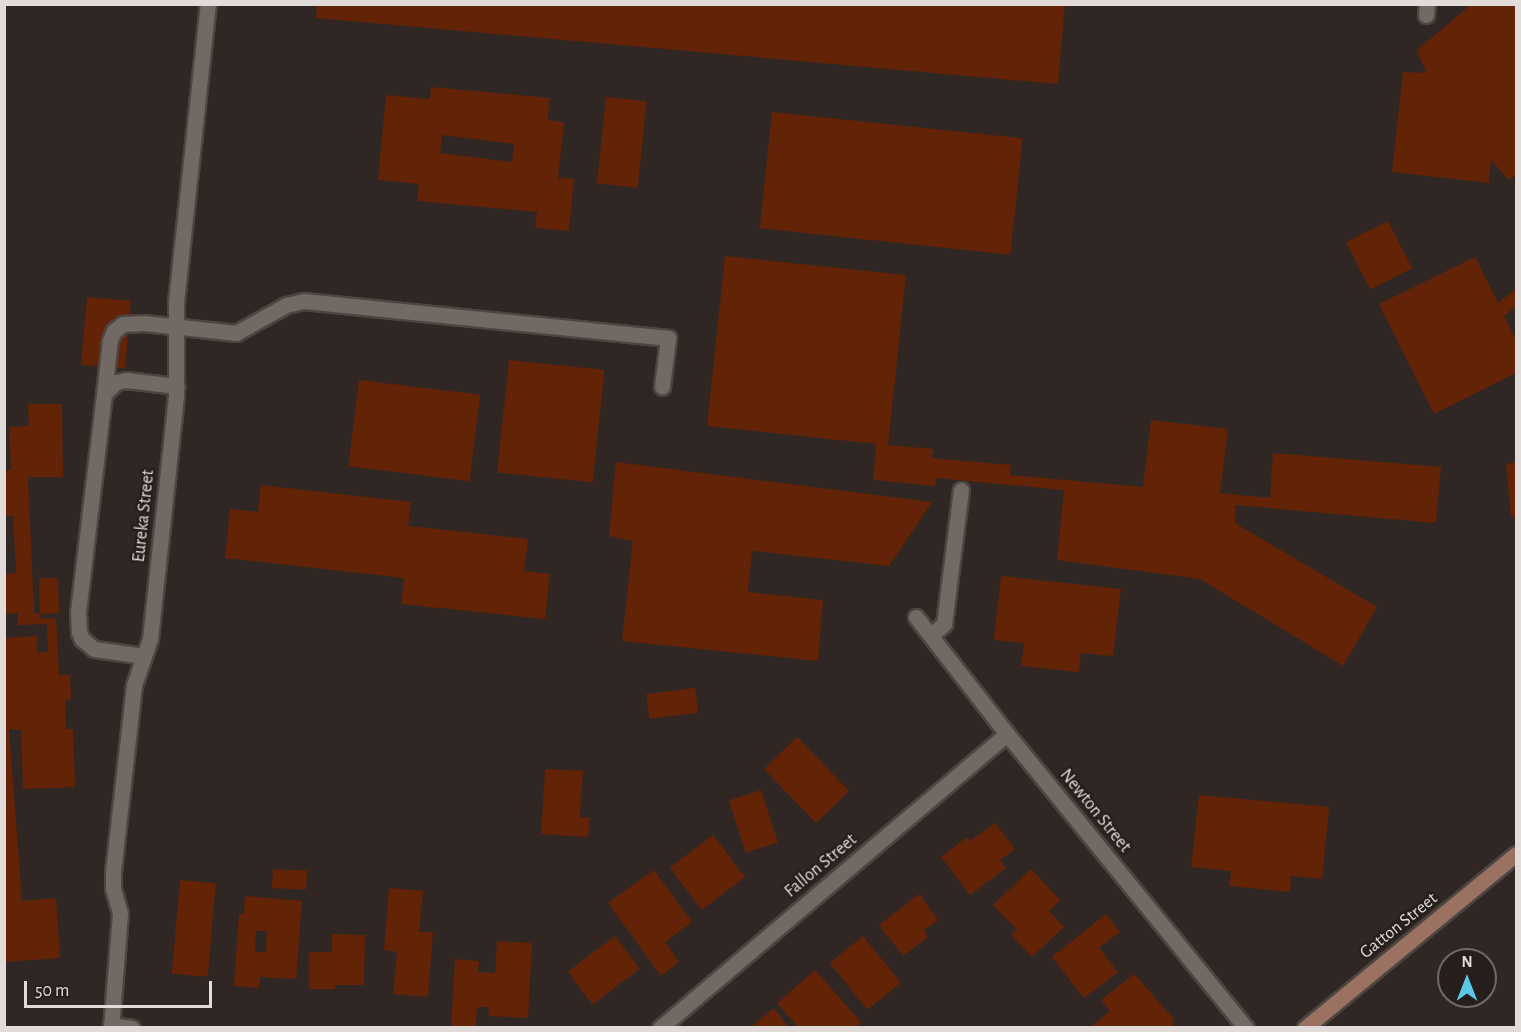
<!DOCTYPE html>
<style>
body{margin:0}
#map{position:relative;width:1521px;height:1032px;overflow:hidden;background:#302724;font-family:"Alegreya Sans",sans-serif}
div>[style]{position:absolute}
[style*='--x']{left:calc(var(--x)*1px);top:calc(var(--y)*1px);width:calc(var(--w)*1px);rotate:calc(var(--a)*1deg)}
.building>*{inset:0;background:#632306;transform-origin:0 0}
.roads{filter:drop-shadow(2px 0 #4c4542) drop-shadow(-2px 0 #4c4542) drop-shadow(0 2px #4c4542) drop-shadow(0 -2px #4c4542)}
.lane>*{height:15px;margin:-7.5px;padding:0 7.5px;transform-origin:7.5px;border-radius:7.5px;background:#726864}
.street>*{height:15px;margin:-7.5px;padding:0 7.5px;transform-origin:7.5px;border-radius:7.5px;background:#726864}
.secondary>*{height:15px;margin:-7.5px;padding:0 7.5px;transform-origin:7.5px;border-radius:7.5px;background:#9b7261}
span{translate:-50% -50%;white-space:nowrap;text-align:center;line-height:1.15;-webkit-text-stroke:5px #261e1b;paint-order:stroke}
.street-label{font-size:18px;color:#e1dbd9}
.frame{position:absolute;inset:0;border:6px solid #e1dbd9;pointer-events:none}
.north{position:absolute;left:1437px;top:948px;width:60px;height:60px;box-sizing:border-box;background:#261e1b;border:2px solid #716a67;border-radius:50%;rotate:0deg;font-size:16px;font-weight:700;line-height:24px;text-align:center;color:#e1dbd9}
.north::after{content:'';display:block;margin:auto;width:21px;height:27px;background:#5dc7e8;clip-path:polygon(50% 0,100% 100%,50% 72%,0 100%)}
.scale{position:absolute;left:24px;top:981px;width:188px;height:27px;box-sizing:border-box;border:3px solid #e1dbd9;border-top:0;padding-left:8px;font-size:18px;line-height:21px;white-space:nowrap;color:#e1dbd9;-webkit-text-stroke:4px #261e1b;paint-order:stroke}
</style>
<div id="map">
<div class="building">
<i style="clip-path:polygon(317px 4px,1065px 4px,1058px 84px,316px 18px)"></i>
<i style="clip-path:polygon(1472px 4px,1516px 4px,1516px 174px,1509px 180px,1491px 160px,1489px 183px,1392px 172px,1403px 72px,1426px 73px,1417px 50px)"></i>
<i style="clip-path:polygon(evenodd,431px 87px,550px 98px,548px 120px,564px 122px,558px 178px,574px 179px,569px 231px,535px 228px,537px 212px,417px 201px,419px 184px,378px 180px,386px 95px,430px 99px,431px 87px,442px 135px,514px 144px,512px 162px,440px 153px,442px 135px)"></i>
<i style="left:606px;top:97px;width:41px;height:87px;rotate:6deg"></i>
<i style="left:772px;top:112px;width:252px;height:117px;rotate:6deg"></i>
<i style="left:1388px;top:221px;width:53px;height:47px;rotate:63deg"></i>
<i style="clip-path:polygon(725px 256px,906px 275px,888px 445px,933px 449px,932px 458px,1011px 465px,1010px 475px,1143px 487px,1151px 420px,1228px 429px,1220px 493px,1270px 498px,1273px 453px,1441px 467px,1436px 523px,1235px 505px,1235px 523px,1377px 607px,1343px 666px,1200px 579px,1057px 560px,1064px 490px,936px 478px,935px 486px,873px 480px,876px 444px,707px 426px)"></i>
<i style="clip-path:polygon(1475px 257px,1498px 303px,1516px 289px,1516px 306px,1504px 316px,1516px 340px,1516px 373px,1434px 414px,1379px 304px)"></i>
<i style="left:87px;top:297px;width:44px;height:68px;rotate:5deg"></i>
<i style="left:509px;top:360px;width:96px;height:113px;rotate:6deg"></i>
<i style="left:359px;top:380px;width:122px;height:87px;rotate:7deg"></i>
<i style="clip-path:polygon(28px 404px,62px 404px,63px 477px,28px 477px,34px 613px,40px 614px,39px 578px,58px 578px,59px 613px,40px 614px,41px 619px,56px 618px,59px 675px,70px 675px,71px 699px,65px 700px,66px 729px,73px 729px,75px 787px,23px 789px,21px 730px,9px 729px,22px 901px,56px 898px,60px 958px,4px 962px,4px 638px,37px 636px,37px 653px,48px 652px,47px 624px,18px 625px,18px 613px,4px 614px,4px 574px,16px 573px,13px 516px,4px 516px,4px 471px,11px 470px,9px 427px,29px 426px)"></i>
<i style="clip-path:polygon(616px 462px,932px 502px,889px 566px,752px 551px,748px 592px,823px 600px,818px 661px,622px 641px,633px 541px,609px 536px)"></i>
<i style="clip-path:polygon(1516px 462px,1516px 517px,1511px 517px,1506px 464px)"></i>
<i style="clip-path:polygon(261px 485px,411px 502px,408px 526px,528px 539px,524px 571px,550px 574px,545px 619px,401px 604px,404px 578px,225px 558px,230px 509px,258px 512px)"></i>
<i style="clip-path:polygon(1001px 576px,1121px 589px,1113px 656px,1081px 653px,1079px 672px,1021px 666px,1024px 643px,994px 640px)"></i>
<i style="left:695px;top:688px;width:25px;height:49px;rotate:83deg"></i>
<i style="left:797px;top:737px;width:75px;height:46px;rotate:46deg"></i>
<i style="clip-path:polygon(545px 769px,583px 771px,580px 817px,590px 818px,588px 837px,541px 834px)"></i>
<i style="left:761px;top:790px;width:55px;height:34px;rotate:72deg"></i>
<i style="clip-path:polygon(1199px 795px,1329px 807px,1322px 879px,1291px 876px,1290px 892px,1229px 886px,1231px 871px,1191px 867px)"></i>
<i style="clip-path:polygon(995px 823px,1015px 849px,1000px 860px,1006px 868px,970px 895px,941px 857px,967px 837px,970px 841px)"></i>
<i style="left:713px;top:835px;width:53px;height:54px;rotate:53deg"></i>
<i style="left:273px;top:869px;width:34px;height:19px;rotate:3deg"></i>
<i style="clip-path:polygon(1031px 869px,1060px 900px,1049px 911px,1064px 927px,1032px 957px,1011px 935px,1017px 930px,993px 905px)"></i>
<i style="clip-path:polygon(654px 870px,692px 922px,665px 942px,679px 962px,661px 976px,608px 903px)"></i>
<i style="left:180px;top:880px;width:36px;height:94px;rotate:5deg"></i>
<i style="clip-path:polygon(389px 888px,423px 891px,419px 932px,433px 932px,428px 997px,393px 994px,397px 952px,384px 950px)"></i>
<i style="clip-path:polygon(919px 894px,938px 920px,924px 930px,928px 937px,903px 956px,879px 925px)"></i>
<i style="clip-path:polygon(evenodd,245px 896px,302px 901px,296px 979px,260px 977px,259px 988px,234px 986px,239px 914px,244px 915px,245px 896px,256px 931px,267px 931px,266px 952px,255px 952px,256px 931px)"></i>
<i style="clip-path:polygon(1106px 914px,1120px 932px,1099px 948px,1118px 972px,1084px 998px,1052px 957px)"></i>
<i style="clip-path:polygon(332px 934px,365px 935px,364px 985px,335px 985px,335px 989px,309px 989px,309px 952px,332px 952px)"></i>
<i style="left:615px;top:936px;width:41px;height:59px;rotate:53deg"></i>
<i style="left:863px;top:936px;width:60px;height:43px;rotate:51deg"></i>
<i style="clip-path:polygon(497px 941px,532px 943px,528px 1018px,488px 1016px,489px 1007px,477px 1007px,476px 1028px,451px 1028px,455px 959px,479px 961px,478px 972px,495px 973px)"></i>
<i style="clip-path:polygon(815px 970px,861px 1022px,855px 1028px,799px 1028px,777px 1003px)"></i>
<i style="clip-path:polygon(1134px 974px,1174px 1019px,1172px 1028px,1089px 1028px,1110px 1011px,1101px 1000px)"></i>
<i style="clip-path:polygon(774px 1008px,789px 1028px,750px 1028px)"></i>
</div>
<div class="roads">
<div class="lane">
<i style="--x:1426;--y:15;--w:11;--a:-85"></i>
<i style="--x:104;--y:394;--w:54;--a:-83.7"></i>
<i style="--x:110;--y:340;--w:10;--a:-66"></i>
<i style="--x:114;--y:331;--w:11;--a:-38"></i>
<i style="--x:123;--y:324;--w:21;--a:-3"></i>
<i style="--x:144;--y:323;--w:93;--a:6.2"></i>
<i style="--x:236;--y:333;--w:57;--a:-29.2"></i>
<i style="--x:286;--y:305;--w:18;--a:-13"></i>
<i style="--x:304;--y:301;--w:366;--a:5.8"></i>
<i style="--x:668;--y:338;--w:49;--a:97"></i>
<i style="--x:931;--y:635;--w:17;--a:-40"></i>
<i style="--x:944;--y:624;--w:135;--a:-82.8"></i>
<i style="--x:144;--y:656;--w:50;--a:-172"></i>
<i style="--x:94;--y:649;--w:16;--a:-140"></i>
<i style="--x:82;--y:639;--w:8;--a:-113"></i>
<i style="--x:79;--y:632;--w:20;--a:-93"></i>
<i style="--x:78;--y:612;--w:220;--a:-83.2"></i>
<i style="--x:104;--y:394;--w:17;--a:-45"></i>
<i style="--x:116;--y:382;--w:10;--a:-11"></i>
<i style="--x:126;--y:380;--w:51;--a:6.7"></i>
</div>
<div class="street">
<i style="--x:916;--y:617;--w:148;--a:52.1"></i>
<i style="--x:1007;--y:734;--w:379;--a:50.9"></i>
<i style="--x:111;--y:1025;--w:21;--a:8"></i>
<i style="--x:111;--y:1028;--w:115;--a:-85.5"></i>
<i style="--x:120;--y:913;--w:26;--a:-106"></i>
<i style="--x:113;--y:888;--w:16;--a:-90"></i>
<i style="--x:113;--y:872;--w:188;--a:-83.6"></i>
<i style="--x:134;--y:685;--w:49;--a:-70.8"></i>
<i style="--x:150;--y:639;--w:246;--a:-83.9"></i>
<i style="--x:176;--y:394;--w:92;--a:-90"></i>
<i style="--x:176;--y:302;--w:300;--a:-83.9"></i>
<i style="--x:660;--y:1028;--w:455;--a:-40.3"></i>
</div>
<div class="secondary">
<i style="--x:1305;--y:1028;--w:273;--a:-39.5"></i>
</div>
</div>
<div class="street-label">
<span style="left:144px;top:516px;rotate:-84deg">Eureka Street</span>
<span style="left:1095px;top:811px;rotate:51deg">Newton Street</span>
<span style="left:821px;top:866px;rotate:-40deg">Fallon Street</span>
<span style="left:1399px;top:926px;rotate:-39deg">Gatton Street</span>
</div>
<div class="frame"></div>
<div class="north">N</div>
<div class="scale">50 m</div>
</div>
